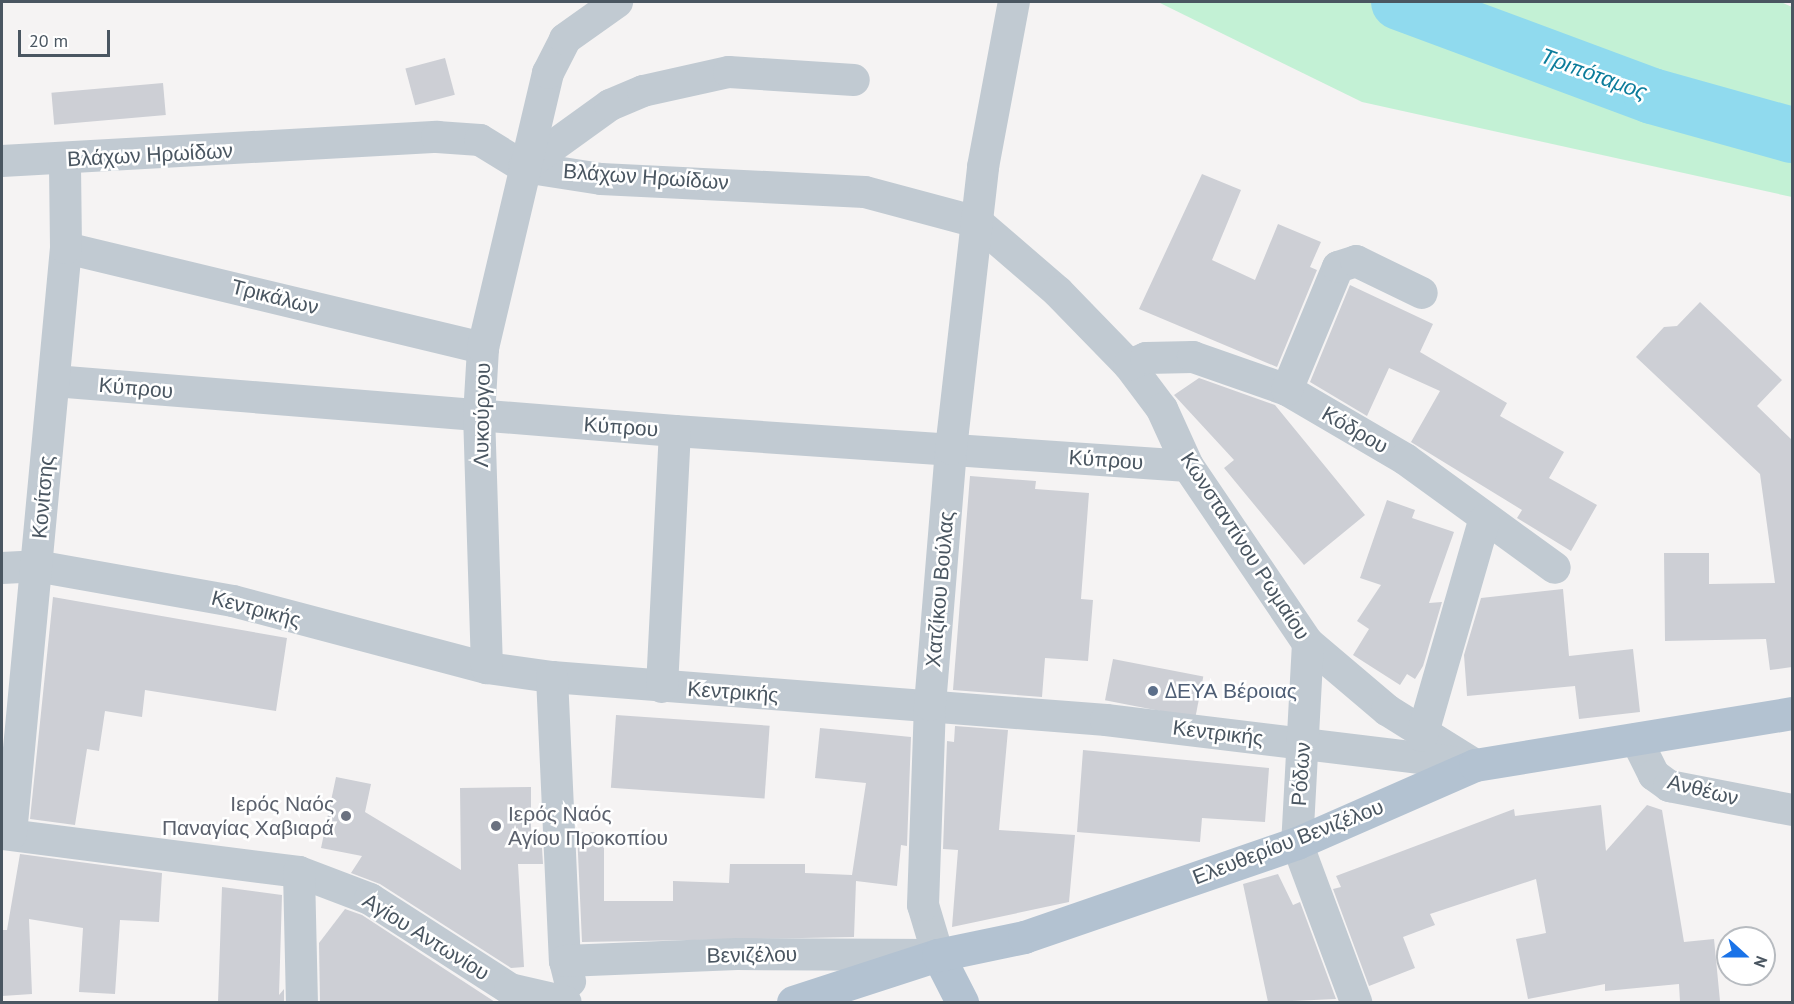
<!DOCTYPE html>
<meta charset="utf-8">
<style>
body{margin:0}
#map{position:relative;width:1794px;height:1004px;overflow:hidden;background:#f5f3f3;font-family:"PT Sans",sans-serif}
div>[style]{position:absolute}
[style*='--x']{left:calc(var(--x)*1px);top:calc(var(--y)*1px);width:calc(var(--w)*1px);rotate:calc(var(--a)*1deg)}
.green>*{inset:0;background:#c3f1d5}
.river>*{height:56px;margin:-28px;padding:0 28px;transform-origin:28px;border-radius:28px;background:#90daee}
.building>*{inset:0;background:#cdcfd5;transform-origin:0 0}
.minor>*{height:32px;margin:-16px;padding:0 16px;transform-origin:16px;border-radius:16px;background:#c1cad2}
.major>*{height:33px;margin:-16.5px;padding:0 16.5px;transform-origin:16.5px;border-radius:16.5px;background:#b3c2d1}
.dots>*{width:16px;height:16px;translate:-50% -50%;box-sizing:border-box;border:3px solid #fff;border-radius:50%}
span{translate:-50% -50%;white-space:nowrap;text-align:center;line-height:1.15;-webkit-text-stroke:5px #fff;paint-order:stroke}
.street-label{font-size:21px;color:#4a5661}
.service-label{font-size:21px;color:#4e5e75}
.left{translate:0 -50%;text-align:left}
.worship-label{font-size:21px;color:#5b616d}
.right{translate:-100% -50%;text-align:right}
.water-label{font-size:22px;color:#0c7c9b;font-style:italic}
.frame{position:absolute;inset:0;border:3px solid #4a5661;pointer-events:none}
.north{position:absolute;left:1716px;top:926px;width:60px;height:60px;box-sizing:border-box;background:#fff;border:2px solid #b7bbc0;border-radius:50%;rotate:111deg;font-size:16px;font-weight:700;line-height:24px;text-align:center;color:#4a5661}
.north::after{content:'';display:block;margin:auto;width:21px;height:27px;background:#1a73e8;clip-path:polygon(50% 0,100% 100%,50% 72%,0 100%)}
.scale{position:absolute;left:18px;top:30px;width:92px;height:27px;box-sizing:border-box;border:3px solid #4a5661;border-top:0;padding-left:8px;font-size:18px;line-height:21px;white-space:nowrap;color:#4a5661;-webkit-text-stroke:4px #fff;paint-order:stroke}
</style>
<div id="map">
<div class="green">
<i style="clip-path:polygon(1158px 2px,1781px 2px,1792px 7px,1792px 197px,1362px 102px)"></i>
</div>
<div class="river">
<i style="--x:1399;--y:2;--w:270;--a:20.4"></i>
<i style="--x:1652;--y:96;--w:145;--a:15.6"></i>
</div>
<div class="building">
<i style="left:445px;top:58px;width:38px;height:41px;rotate:75deg"></i>
<i style="left:163px;top:83px;width:32px;height:112px;rotate:85deg"></i>
<i style="clip-path:polygon(1202px 174px,1241px 190px,1212px 260px,1255px 280px,1278px 224px,1321px 242px,1310px 267px,1317px 270px,1277px 367px,1139px 309px)"></i>
<i style="clip-path:polygon(1350px 285px,1433px 324px,1420px 352px,1507px 403px,1500px 416px,1564px 452px,1549px 478px,1597px 505px,1571px 551px,1517px 518px,1522px 510px,1411px 442px,1440px 391px,1389px 368px,1367px 416px,1310px 382px)"></i>
<i style="clip-path:polygon(1700px 302px,1782px 380px,1757px 406px,1792px 440px,1792px 667px,1770px 670px,1766px 639px,1665px 641px,1664px 553px,1709px 553px,1709px 584px,1775px 583px,1760px 474px,1636px 357px,1664px 327px,1677px 326px)"></i>
<i style="clip-path:polygon(1199px 378px,1275px 405px,1365px 515px,1304px 565px,1224px 468px,1234px 460px,1174px 395px)"></i>
<i style="clip-path:polygon(970px 476px,1036px 481px,1035px 489px,1089px 493px,1081px 599px,1093px 600px,1088px 661px,1045px 658px,1042px 697px,953px 690px)"></i>
<i style="clip-path:polygon(1387px 500px,1415px 510px,1412px 518px,1454px 532px,1429px 603px,1442px 602px,1423px 666px,1415px 679px,1407px 674px,1400px 685px,1353px 655px,1369px 629px,1357px 621px,1381px 585px,1360px 578px)"></i>
<i style="clip-path:polygon(1563px 589px,1569px 656px,1633px 649px,1640px 712px,1579px 719px,1575px 686px,1467px 696px,1464px 655px,1481px 598px)"></i>
<i style="clip-path:polygon(53px 597px,287px 638px,276px 711px,145px 690px,142px 717px,105px 711px,99px 751px,87px 749px,75px 825px,30px 819px)"></i>
<i style="left:1113px;top:659px;width:92px;height:42px;rotate:11deg"></i>
<i style="left:616px;top:715px;width:154px;height:73px;rotate:4deg"></i>
<i style="clip-path:polygon(955px 726px,1008px 730px,999px 830px,1075px 835px,1069px 902px,952px 927px,958px 850px,943px 849px,947px 741px,954px 742px)"></i>
<i style="clip-path:polygon(820px 728px,911px 737px,907px 846px,901px 845px,897px 886px,856px 881px,854px 937px,582px 942px,577px 832px,604px 832px,604px 901px,673px 901px,673px 881px,729px 883px,730px 864px,805px 864px,805px 873px,852px 875px,866px 783px,815px 778px)"></i>
<i style="clip-path:polygon(1083px 750px,1269px 768px,1265px 822px,1202px 818px,1200px 842px,1077px 832px)"></i>
<i style="clip-path:polygon(336px 777px,371px 784px,365px 812px,461px 870px,460px 788px,531px 787px,531px 832px,541px 832px,543px 864px,518px 864px,524px 967px,511px 968px,380px 884px,351px 873px,362px 856px,321px 848px)"></i>
<i style="clip-path:polygon(1601px 805px,1606px 851px,1647px 805px,1662px 810px,1684px 942px,1714px 939px,1720px 1001px,1680px 1002px,1679px 984px,1605px 991px,1605px 984px,1528px 999px,1516px 939px,1546px 933px,1536px 879px,1430px 914px,1435px 925px,1403px 937px,1415px 968px,1369px 986px,1333px 889px,1341px 887px,1336px 876px,1514px 809px,1515px 816px)"></i>
<i style="clip-path:polygon(20px 854px,162px 873px,159px 922px,120px 920px,115px 994px,79px 992px,83px 928px,29px 919px,32px 994px,2px 996px,2px 930px,7px 930px)"></i>
<i style="clip-path:polygon(1278px 874px,1293px 905px,1300px 902px,1336px 999px,1268px 1002px,1243px 884px)"></i>
<i style="clip-path:polygon(222px 887px,282px 895px,279px 995px,284px 989px,284px 1002px,218px 1002px)"></i>
<i style="clip-path:polygon(345px 909px,362px 915px,495px 1002px,320px 1002px,319px 943px)"></i>
</div>
<div class="minor">
<i style="--x:2;--y:161;--w:436;--a:-3.2"></i>
<i style="--x:437;--y:137;--w:43;--a:4"></i>
<i style="--x:480;--y:140;--w:52;--a:31.5"></i>
<i style="--x:524;--y:167;--w:78;--a:8.9"></i>
<i style="--x:601;--y:179;--w:264;--a:2.8"></i>
<i style="--x:865;--y:192;--w:116;--a:15"></i>
<i style="--x:977;--y:222;--w:107;--a:40.8"></i>
<i style="--x:1058;--y:292;--w:102;--a:45.8"></i>
<i style="--x:1129;--y:365;--w:55;--a:53.1"></i>
<i style="--x:1162;--y:409;--w:63;--a:65.5"></i>
<i style="--x:1188;--y:466;--w:214;--a:55.9"></i>
<i style="--x:1308;--y:643;--w:104;--a:40.3"></i>
<i style="--x:1387;--y:710;--w:104;--a:32"></i>
<i style="--x:524;--y:167;--w:106;--a:-35.8"></i>
<i style="--x:610;--y:105;--w:36;--a:-23"></i>
<i style="--x:643;--y:91;--w:88;--a:-12.5"></i>
<i style="--x:729;--y:72;--w:125;--a:3.7"></i>
<i style="--x:66;--y:248;--w:429;--a:13.5"></i>
<i style="--x:1129;--y:365;--w:18;--a:-22"></i>
<i style="--x:1146;--y:358;--w:47;--a:-1.2"></i>
<i style="--x:1193;--y:357;--w:100;--a:19.3"></i>
<i style="--x:1287;--y:390;--w:137;--a:30.3"></i>
<i style="--x:1405;--y:459;--w:185;--a:36"></i>
<i style="--x:54;--y:381;--w:623;--a:4.6"></i>
<i style="--x:675;--y:431;--w:514;--a:3.9"></i>
<i style="--x:1287;--y:390;--w:133;--a:-67.5"></i>
<i style="--x:1338;--y:267;--w:19;--a:-18"></i>
<i style="--x:1356;--y:261;--w:73;--a:25.9"></i>
<i style="--x:2;--y:568;--w:34;--a:-3"></i>
<i style="--x:36;--y:566;--w:200;--a:10.1"></i>
<i style="--x:233;--y:601;--w:263;--a:14.8"></i>
<i style="--x:487;--y:668;--w:66;--a:7.9"></i>
<i style="--x:552;--y:677;--w:556;--a:4.44"></i>
<i style="--x:1106;--y:720;--w:356;--a:6.9"></i>
<i style="--x:1308;--y:643;--w:200;--a:93.1"></i>
<i style="--x:1297;--y:843;--w:170;--a:69.6"></i>
<i style="--x:487;--y:668;--w:252;--a:-91.8"></i>
<i style="--x:479;--y:416;--w:68;--a:-86.6"></i>
<i style="--x:483;--y:348;--w:283;--a:-76.7"></i>
<i style="--x:548;--y:73;--w:38;--a:-63"></i>
<i style="--x:565;--y:39;--w:64;--a:-35.4"></i>
<i style="--x:552;--y:677;--w:284;--a:87.4"></i>
<i style="--x:565;--y:961;--w:21;--a:76"></i>
<i style="--x:662;--y:687;--w:256;--a:-87.1"></i>
<i style="--x:1422;--y:736;--w:224;--a:-73.9"></i>
<i style="--x:1636;--y:739;--w:40;--a:63.4"></i>
<i style="--x:1654;--y:775;--w:19;--a:36"></i>
<i style="--x:1669;--y:786;--w:125;--a:11"></i>
<i style="--x:2;--y:834;--w:299;--a:7.3"></i>
<i style="--x:299;--y:872;--w:76;--a:20.8"></i>
<i style="--x:370;--y:899;--w:166;--a:32.7"></i>
<i style="--x:510;--y:989;--w:57;--a:13.1"></i>
<i style="--x:11;--y:834;--w:589;--a:-84.64"></i>
<i style="--x:66;--y:248;--w:87;--a:-90.7"></i>
<i style="--x:299;--y:872;--w:130;--a:88.7"></i>
<i style="--x:565;--y:961;--w:172;--a:-2.3"></i>
<i style="--x:737;--y:954;--w:201;--a:0.3"></i>
<i style="--x:938;--y:955;--w:52;--a:-106.7"></i>
<i style="--x:923;--y:905;--w:200;--a:-88"></i>
<i style="--x:930;--y:705;--w:257;--a:-85.3"></i>
<i style="--x:951;--y:449;--w:284;--a:-83.5"></i>
<i style="--x:983;--y:167;--w:168;--a:-79.4"></i>
</div>
<div class="major">
<i style="--x:938;--y:955;--w:53;--a:62.9"></i>
<i style="--x:793;--y:1002;--w:152;--a:-18"></i>
<i style="--x:938;--y:955;--w:88;--a:-11.8"></i>
<i style="--x:1024;--y:937;--w:289;--a:-19"></i>
<i style="--x:1297;--y:843;--w:194;--a:-23.7"></i>
<i style="--x:1475;--y:765;--w:321;--a:-9.3"></i>
</div>
<div class="dots">
<i style="left:1153px;top:691px;background:#5c6f8a"></i>
<i style="left:346px;top:816px;background:#6b7280"></i>
<i style="left:496px;top:826px;background:#6b7280"></i>
</div>
<div class="street-label">
<span style="left:150px;top:155px;rotate:-3deg">Βλάχων Ηρωίδων</span>
<span style="left:646px;top:177px;rotate:4deg">Βλάχων Ηρωίδων</span>
<span style="left:275px;top:297px;rotate:14deg">Τρικάλων</span>
<span style="left:136px;top:388px;rotate:5deg">Κύπρου</span>
<span style="left:482px;top:415px;rotate:-89deg">Λυκούργου</span>
<span style="left:621px;top:427px;rotate:4deg">Κύπρου</span>
<span style="left:1355px;top:430px;rotate:30deg">Κόδρου</span>
<span style="left:1106px;top:460px;rotate:4deg">Κύπρου</span>
<span style="left:43px;top:497px;rotate:-85deg">Κονίτσης</span>
<span style="left:1245px;top:546px;rotate:57deg">Κωνσταντίνου Ρωμαίου</span>
<span style="left:940px;top:589px;rotate:-85deg">Χατζίκου Βούλας</span>
<span style="left:256px;top:609px;rotate:15deg">Κεντρικής</span>
<span style="left:733px;top:692px;rotate:4deg">Κεντρικής</span>
<span style="left:1218px;top:733px;rotate:7deg">Κεντρικής</span>
<span style="left:1301px;top:774px;rotate:-86deg">Ρόδων</span>
<span style="left:1703px;top:790px;rotate:14deg">Ανθέων</span>
<span style="left:1288px;top:842px;rotate:-21deg">Ελευθερίου Βενιζέλου</span>
<span style="left:426px;top:937px;rotate:32deg">Αγίου Αντωνίου</span>
<span style="left:752px;top:955px;rotate:-1deg">Βενιζέλου</span>
</div>
<div class="service-label">
<span class="left" style="left:1165px;top:691px">ΔΕΥΑ Βέροιας</span>
</div>
<div class="worship-label">
<span class="right" style="left:334px;top:816px">Ιερός Ναός<br>Παναγίας Χαβιαρά</span>
<span class="left" style="left:508px;top:826px">Ιερός Ναός<br>Αγίου Προκοπίου</span>
</div>
<div class="water-label">
<span style="left:1594px;top:74px;rotate:20deg">Τριπόταμος</span>
</div>
<div class="frame"></div>
<div class="north">N</div>
<div class="scale">20 m</div>
</div>
